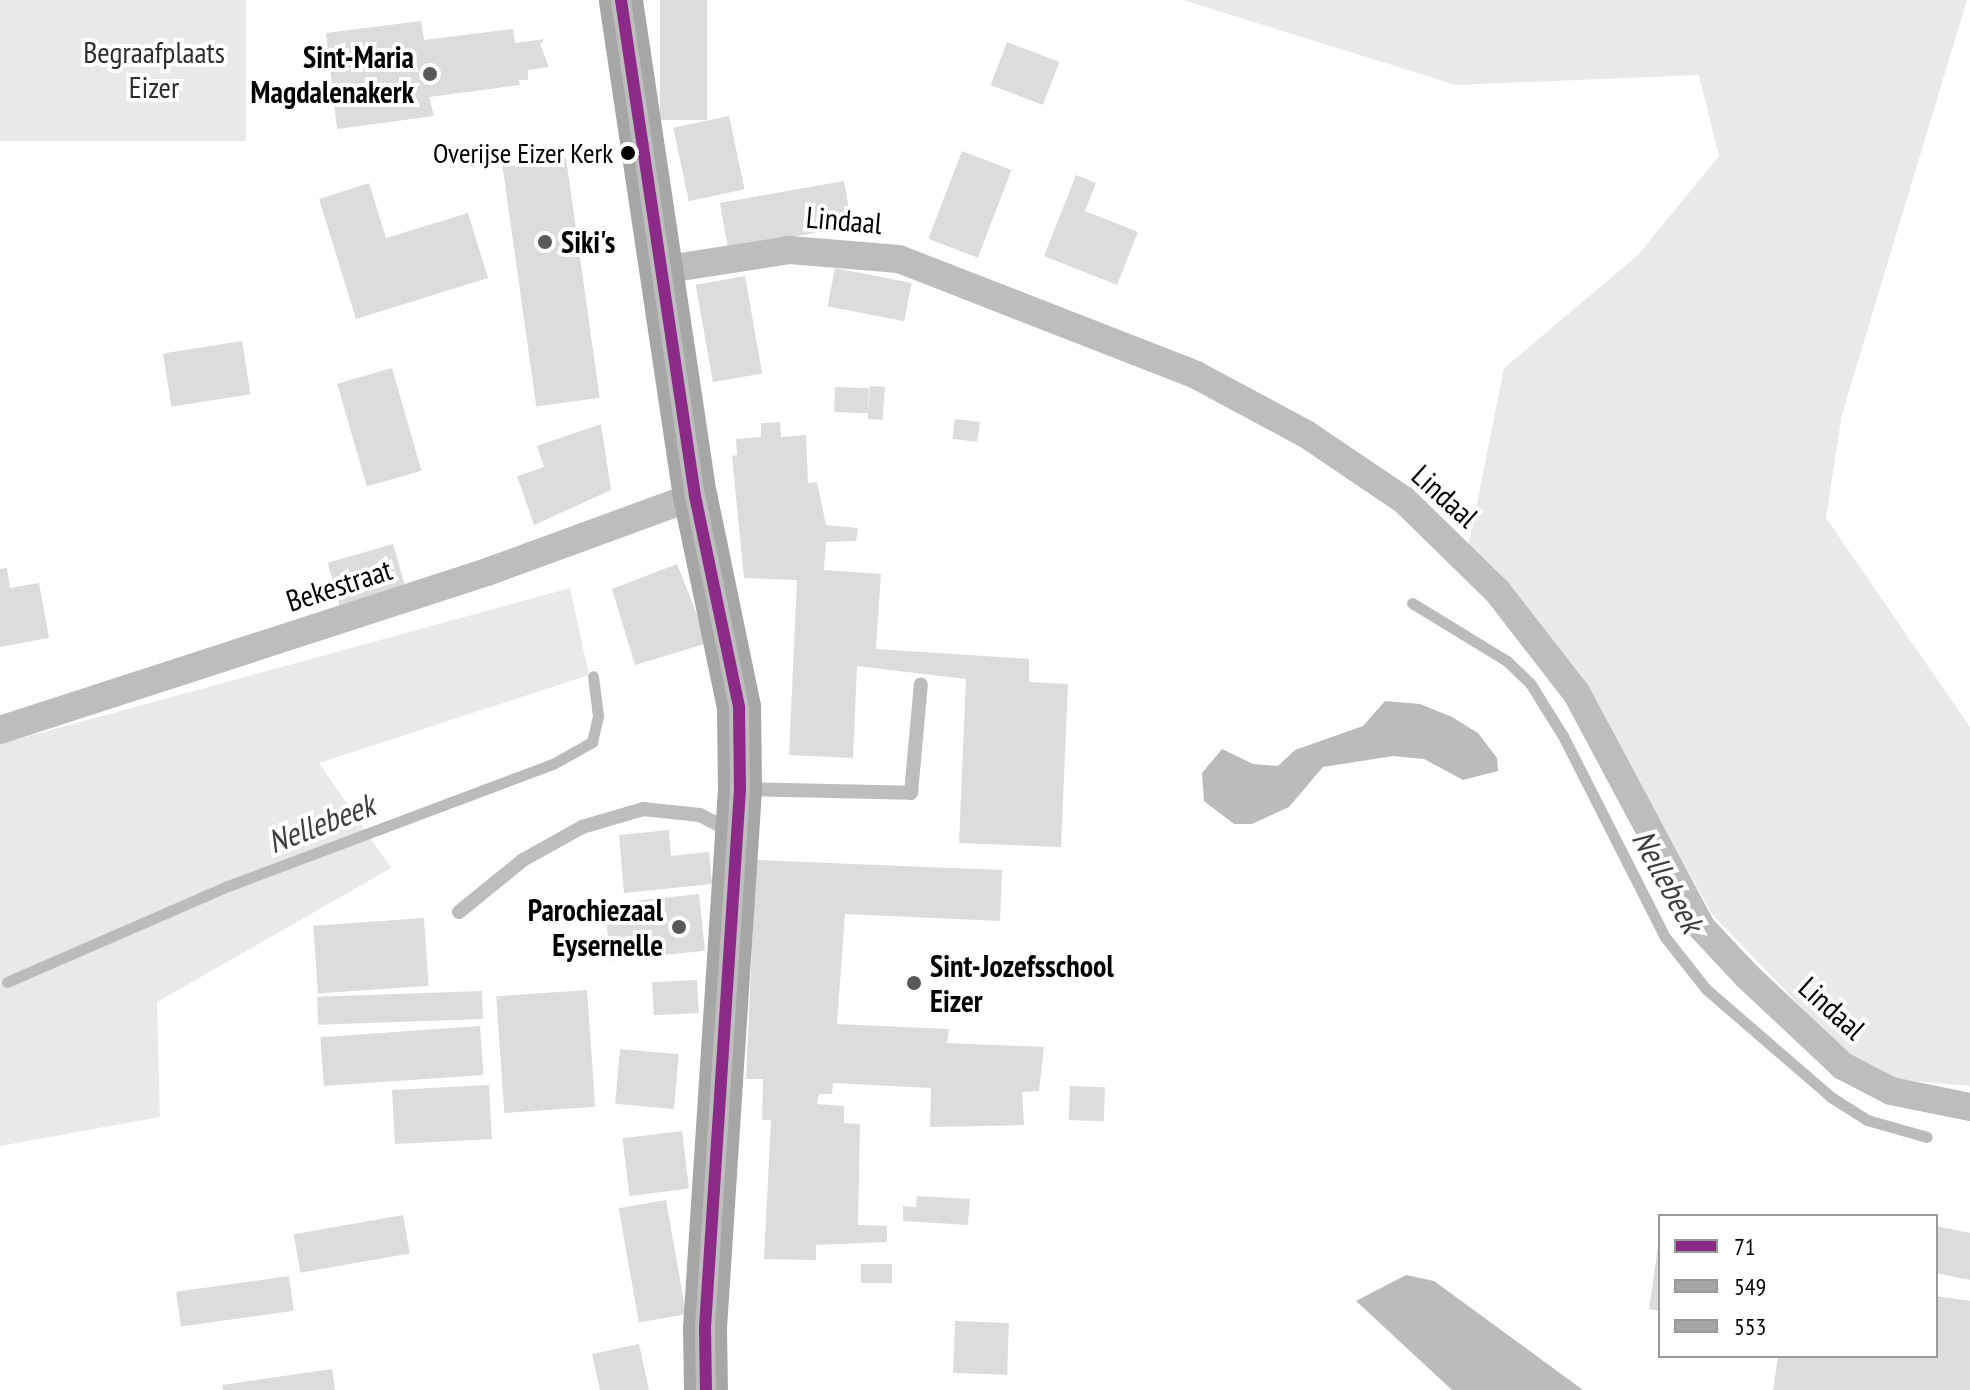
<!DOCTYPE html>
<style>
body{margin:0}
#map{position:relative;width:1970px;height:1390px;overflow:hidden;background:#fff;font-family:"PT Sans Narrow",sans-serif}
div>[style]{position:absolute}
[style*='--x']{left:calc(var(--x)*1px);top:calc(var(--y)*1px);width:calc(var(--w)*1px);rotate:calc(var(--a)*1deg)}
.green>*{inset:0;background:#e9e9e9;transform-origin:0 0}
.water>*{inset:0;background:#bbb}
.stream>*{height:11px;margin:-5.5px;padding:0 5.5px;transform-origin:5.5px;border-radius:5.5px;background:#bbb}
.building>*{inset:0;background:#dcdcdc;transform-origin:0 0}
.service>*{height:14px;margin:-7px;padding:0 7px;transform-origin:7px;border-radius:7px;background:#bdbdbd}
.minor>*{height:28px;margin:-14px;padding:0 14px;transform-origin:14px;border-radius:14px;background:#bdbdbd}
.tertiary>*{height:36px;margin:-18px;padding:0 18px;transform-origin:18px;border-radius:18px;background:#bdbdbd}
.bus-1>*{height:12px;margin:-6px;padding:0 6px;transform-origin:6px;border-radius:6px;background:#8c2b87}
.bus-2>*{height:12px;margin:-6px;padding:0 6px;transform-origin:6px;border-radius:6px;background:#a6a6a6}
.bus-3>*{height:12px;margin:-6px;padding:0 6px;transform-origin:6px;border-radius:6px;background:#a6a6a6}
.dots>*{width:22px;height:22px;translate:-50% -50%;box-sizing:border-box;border:4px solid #fff;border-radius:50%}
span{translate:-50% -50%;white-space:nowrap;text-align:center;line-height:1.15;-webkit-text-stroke:8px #fff;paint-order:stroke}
.bus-label{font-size:28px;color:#000}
.right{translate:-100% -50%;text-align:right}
.park-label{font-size:30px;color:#2e2e2e}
.poi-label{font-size:30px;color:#000;font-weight:700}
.left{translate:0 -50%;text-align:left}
.street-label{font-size:30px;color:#000}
.water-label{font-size:32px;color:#3f3f3f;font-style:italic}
.legend{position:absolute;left:1658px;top:1214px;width:280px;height:144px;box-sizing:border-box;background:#fff;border:2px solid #999;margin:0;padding:10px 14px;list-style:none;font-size:24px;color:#000}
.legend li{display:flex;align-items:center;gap:16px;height:40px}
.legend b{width:40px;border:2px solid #999}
</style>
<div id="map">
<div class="green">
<i style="left:0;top:0;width:246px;height:141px"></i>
<i style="clip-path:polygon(1183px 0,1967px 0,1842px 414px,1826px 518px,1970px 727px,1970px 1086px,1868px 1077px,1712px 914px,1592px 699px,1468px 548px,1504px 368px,1638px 255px,1719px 156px,1699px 75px,1456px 85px)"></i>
<i style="clip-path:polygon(570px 588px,589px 675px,319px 763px,391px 868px,157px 1002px,160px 1117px,0 1146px,0 744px)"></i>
</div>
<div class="water">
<i style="clip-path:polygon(1385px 701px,1420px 704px,1452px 717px,1478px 733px,1497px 758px,1498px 771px,1463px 780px,1424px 759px,1393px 756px,1323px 767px,1289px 807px,1252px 824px,1234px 824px,1204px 801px,1202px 773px,1222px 749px,1253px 764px,1278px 766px,1295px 750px,1363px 726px)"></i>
<i style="clip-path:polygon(1406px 1275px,1434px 1281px,1583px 1390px,1452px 1390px,1356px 1301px)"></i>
</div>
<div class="stream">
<i style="--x:1412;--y:603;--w:111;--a:31.4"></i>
<i style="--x:1507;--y:661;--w:32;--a:44"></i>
<i style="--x:1530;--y:683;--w:62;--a:58.1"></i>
<i style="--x:1563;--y:736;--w:225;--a:63.1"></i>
<i style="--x:1665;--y:937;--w:66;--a:51.7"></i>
<i style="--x:1706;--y:989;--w:165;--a:40.8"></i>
<i style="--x:1831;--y:1097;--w:43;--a:32.6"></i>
<i style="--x:1867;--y:1120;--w:62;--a:15.8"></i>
<i style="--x:7;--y:982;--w:241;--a:-23.5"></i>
<i style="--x:228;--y:886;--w:347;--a:-20.6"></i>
<i style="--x:553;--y:764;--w:45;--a:-29.4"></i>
<i style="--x:592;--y:742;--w:27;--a:-77"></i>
<i style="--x:598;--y:716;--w:40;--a:-97.1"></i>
</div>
<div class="building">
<i style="left:660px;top:0;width:47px;height:120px"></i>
<i style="clip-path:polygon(421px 21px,424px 40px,513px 29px,515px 43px,545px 39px,540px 44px,549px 67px,528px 70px,528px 80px,519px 80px,520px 85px,429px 97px,434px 116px,337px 129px,326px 33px)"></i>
<i style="left:1007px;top:42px;width:56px;height:46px;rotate:21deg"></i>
<i style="left:729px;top:116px;width:75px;height:57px;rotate:78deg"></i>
<i style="left:962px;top:151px;width:53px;height:94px;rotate:21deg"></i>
<i style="left:566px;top:158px;width:242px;height:64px;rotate:82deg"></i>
<i style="clip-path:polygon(1076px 175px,1096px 183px,1085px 211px,1138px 232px,1117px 285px,1044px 256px)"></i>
<i style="left:844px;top:181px;width:46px;height:126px;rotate:80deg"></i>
<i style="clip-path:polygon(369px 183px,386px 238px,468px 213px,488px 278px,356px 319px,319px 199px)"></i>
<i style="left:835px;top:268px;width:78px;height:39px;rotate:11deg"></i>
<i style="left:745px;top:276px;width:99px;height:50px;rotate:80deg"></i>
<i style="left:242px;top:341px;width:54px;height:80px;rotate:81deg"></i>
<i style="left:392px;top:368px;width:107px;height:57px;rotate:74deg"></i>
<i style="left:870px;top:386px;width:15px;height:33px;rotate:4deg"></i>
<i style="left:835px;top:387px;width:34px;height:25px;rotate:2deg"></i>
<i style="left:955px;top:419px;width:25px;height:20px;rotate:7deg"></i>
<i style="clip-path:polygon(780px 422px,781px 437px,806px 435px,808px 483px,817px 482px,826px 525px,858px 528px,856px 541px,826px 542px,824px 570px,881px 574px,876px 649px,1029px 659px,1029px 682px,1068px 684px,1061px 847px,959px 843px,966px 679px,857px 666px,853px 758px,789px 755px,797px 580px,744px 578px,732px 456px,737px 455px,736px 439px,761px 437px,761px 423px)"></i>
<i style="clip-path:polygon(601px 424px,611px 490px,534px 525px,517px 476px,544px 467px,537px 446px)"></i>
<i style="left:393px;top:544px;width:48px;height:68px;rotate:74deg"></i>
<i style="clip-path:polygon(677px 564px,708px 643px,635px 665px,612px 589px)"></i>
<i style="clip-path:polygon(7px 568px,10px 588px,39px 583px,49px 638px,0 647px,0 569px)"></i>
<i style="clip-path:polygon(669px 830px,671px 856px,709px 852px,712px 884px,624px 893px,619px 835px)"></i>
<i style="clip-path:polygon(756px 860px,1002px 870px,1000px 921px,845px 914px,837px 1024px,949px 1029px,947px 1043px,1044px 1047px,1039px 1091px,1022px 1092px,1024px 1125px,930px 1127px,931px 1088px,833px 1083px,832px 1094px,819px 1094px,817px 1104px,844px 1106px,844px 1123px,860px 1124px,858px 1225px,887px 1226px,887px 1242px,816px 1245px,816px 1260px,764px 1259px,771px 1120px,762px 1120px,763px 1079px,746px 1079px)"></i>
<i style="left:699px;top:894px;width:57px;height:95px;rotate:84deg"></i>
<i style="left:424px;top:918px;width:68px;height:111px;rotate:86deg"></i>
<i style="left:697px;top:980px;width:33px;height:45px;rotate:87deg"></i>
<i style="left:587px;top:990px;width:117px;height:91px;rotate:86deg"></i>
<i style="left:482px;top:991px;width:28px;height:165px;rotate:88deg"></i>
<i style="left:480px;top:1026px;width:49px;height:160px;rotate:86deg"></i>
<i style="left:620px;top:1049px;width:59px;height:55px;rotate:5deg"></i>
<i style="left:489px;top:1085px;width:54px;height:97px;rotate:87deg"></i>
<i style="left:1070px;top:1086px;width:35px;height:34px;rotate:2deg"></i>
<i style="left:682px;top:1131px;width:58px;height:60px;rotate:83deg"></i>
<i style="clip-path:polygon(917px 1196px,970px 1199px,968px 1225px,903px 1221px,903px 1206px,916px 1207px)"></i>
<i style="left:666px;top:1200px;width:116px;height:48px;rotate:80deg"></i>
<i style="left:403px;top:1215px;width:39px;height:111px;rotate:80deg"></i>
<i style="clip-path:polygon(1936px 1226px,1970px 1233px,1970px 1280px,1936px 1273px)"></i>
<i style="clip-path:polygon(1658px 1247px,1660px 1247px,1660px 1311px,1649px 1309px)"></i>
<i style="left:861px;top:1264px;width:31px;height:19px"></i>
<i style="left:289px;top:1276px;width:35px;height:114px;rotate:82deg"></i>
<i style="clip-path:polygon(1936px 1296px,1970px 1301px,1970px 1390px,1773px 1390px,1778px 1356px,1936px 1356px)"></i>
<i style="left:955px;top:1321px;width:54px;height:52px;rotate:2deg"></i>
<i style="clip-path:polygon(639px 1344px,649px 1390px,600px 1390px,592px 1354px)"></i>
<i style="clip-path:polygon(332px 1369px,335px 1390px,223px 1390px,222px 1385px)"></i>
</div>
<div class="service">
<i style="--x:741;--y:789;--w:170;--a:1.3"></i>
<i style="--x:911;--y:793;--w:109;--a:-84.8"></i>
<i style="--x:459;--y:912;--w:82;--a:-39.1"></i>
<i style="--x:523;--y:860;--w:68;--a:-29.2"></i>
<i style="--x:582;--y:827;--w:64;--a:-16.4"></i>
<i style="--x:643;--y:809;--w:57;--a:6"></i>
<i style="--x:700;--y:815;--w:41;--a:27.8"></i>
</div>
<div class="minor">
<i style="--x:661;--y:270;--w:131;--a:-8.8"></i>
<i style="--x:790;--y:250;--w:109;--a:4.7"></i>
<i style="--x:899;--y:259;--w:319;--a:21.3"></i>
<i style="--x:1196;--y:375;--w:125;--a:28.2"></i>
<i style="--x:1306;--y:434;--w:118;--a:34"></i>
<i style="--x:1404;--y:500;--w:132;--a:44.4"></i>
<i style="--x:1498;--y:592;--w:129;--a:52.2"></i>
<i style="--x:1577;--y:694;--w:265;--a:61.9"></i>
<i style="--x:1702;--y:928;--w:66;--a:46.8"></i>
<i style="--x:1747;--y:976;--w:132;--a:43.2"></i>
<i style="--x:1843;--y:1066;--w:54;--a:27.5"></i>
<i style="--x:1891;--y:1091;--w:81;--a:11.4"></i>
<i style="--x:0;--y:730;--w:512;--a:-17.97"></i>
<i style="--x:487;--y:572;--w:221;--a:-20.1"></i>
</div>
<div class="tertiary">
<i style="--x:621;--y:0;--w:501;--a:81.51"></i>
<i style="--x:695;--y:496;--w:216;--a:78.2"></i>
<i style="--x:739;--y:707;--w:82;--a:89.3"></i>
<i style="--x:740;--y:789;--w:540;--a:93.72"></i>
<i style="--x:705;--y:1328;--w:62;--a:89.1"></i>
</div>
<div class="bus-1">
<i style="--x:621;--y:0;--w:501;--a:81.51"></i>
<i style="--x:695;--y:496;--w:216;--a:78.2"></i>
<i style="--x:739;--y:707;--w:82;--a:89.3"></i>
<i style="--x:740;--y:789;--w:540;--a:93.72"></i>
<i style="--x:705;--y:1328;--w:62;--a:89.1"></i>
</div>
<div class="bus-2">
<i style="--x:605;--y:2;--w:501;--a:81.51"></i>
<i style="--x:679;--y:498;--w:216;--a:78.2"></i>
<i style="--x:723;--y:709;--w:80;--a:89.3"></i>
<i style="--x:724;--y:789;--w:539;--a:93.72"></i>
<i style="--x:689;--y:1327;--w:63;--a:89.1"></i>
</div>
<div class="bus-3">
<i style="--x:637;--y:0;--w:499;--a:81.5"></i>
<i style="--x:711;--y:493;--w:217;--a:78.3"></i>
<i style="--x:755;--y:705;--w:85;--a:89.3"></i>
<i style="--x:756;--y:790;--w:539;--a:93.72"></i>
<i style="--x:721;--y:1328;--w:62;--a:89.1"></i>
</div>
<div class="dots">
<i style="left:430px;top:74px;background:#595959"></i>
<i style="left:628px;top:153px;background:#000"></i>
<i style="left:545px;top:242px;background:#595959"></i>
<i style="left:679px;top:927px;background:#595959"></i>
<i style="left:914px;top:983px;background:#595959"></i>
</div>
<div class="bus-label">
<span class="right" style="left:613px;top:153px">Overijse Eizer Kerk</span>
</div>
<div class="park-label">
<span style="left:154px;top:69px">Begraafplaats<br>Eizer</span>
</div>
<div class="poi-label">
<span class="right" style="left:414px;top:74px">Sint-Maria<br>Magdalenakerk</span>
<span class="left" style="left:561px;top:242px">Siki's</span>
<span class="right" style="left:663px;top:927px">Parochiezaal<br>Eysernelle</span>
<span class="left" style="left:930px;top:983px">Sint-Jozefsschool<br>Eizer</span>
</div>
<div class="street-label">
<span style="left:844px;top:220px;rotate:5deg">Lindaal</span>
<span style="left:1445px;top:496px;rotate:42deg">Lindaal</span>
<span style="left:339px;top:585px;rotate:-18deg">Bekestraat</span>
<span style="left:1832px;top:1008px;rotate:42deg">Lindaal</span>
</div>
<div class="water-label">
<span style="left:321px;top:823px;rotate:-21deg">Nellebeek</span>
<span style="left:1668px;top:881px;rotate:61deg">Nellebeek</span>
</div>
<ul class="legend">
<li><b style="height:10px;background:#8c2b87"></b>71</li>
<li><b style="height:10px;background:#a6a6a6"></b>549</li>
<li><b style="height:10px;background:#a6a6a6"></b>553</li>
</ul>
</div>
